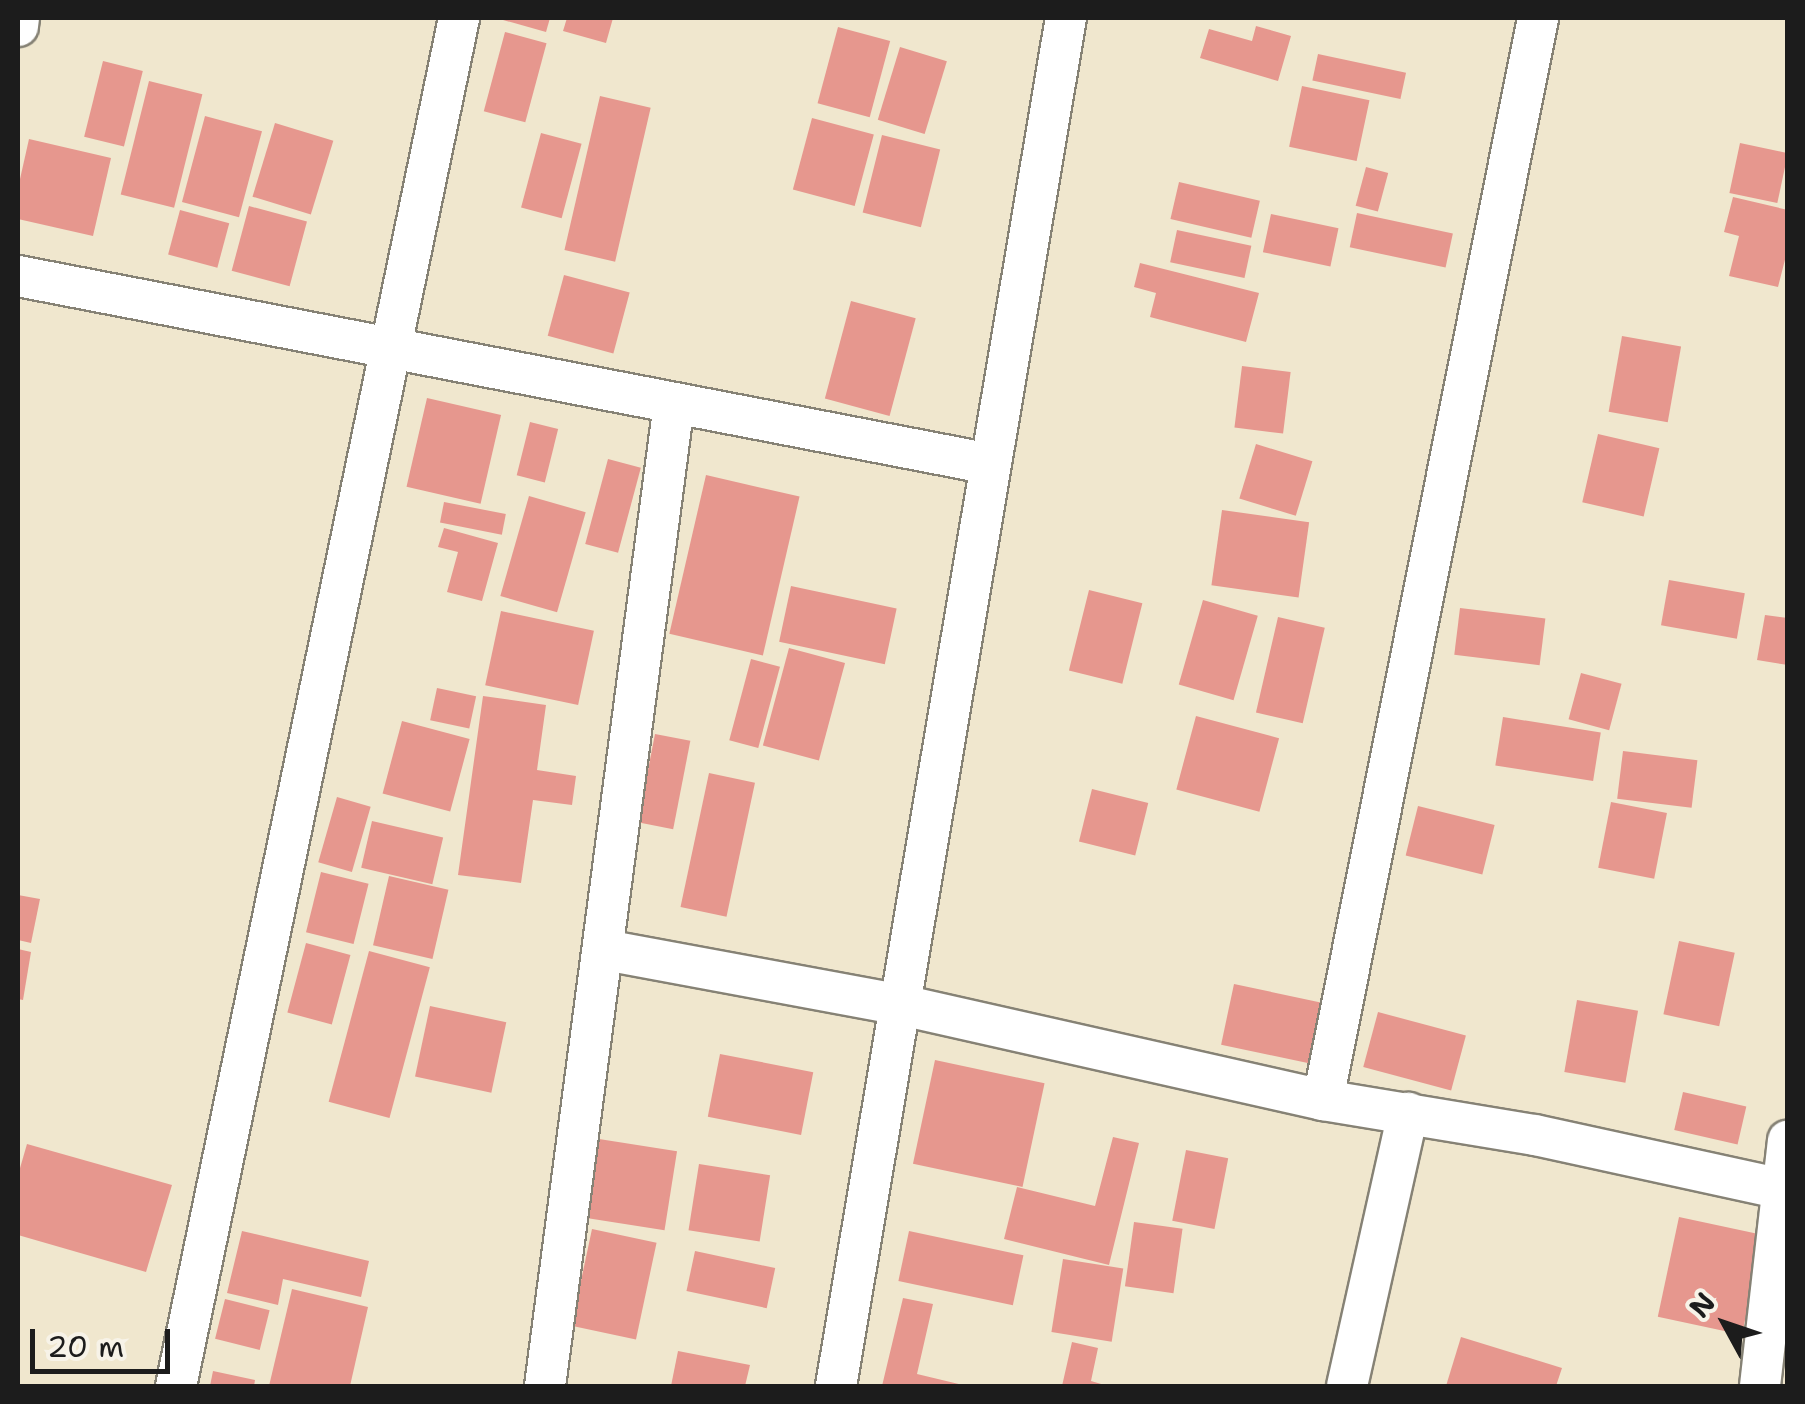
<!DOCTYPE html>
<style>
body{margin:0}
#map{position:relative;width:1805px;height:1404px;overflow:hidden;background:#f0e7ce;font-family:"Shantell Sans",sans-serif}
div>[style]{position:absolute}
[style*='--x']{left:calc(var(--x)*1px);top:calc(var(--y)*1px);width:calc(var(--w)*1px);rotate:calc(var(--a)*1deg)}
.building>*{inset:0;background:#e6978e;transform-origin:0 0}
.roads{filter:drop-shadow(2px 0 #868275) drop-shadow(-2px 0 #868275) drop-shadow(0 2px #868275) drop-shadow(0 -2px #868275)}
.street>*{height:40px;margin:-20px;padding:0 20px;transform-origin:20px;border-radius:20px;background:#fff}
span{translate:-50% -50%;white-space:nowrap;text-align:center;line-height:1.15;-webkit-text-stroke:8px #f7f3e8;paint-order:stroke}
.frame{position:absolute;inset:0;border:20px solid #1c1c1c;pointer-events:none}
.north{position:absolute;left:1675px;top:1274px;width:100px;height:100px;-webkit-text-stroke:8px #f7f3e8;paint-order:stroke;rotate:310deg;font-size:28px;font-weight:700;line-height:40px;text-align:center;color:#1c1c1c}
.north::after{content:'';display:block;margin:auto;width:35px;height:45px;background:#1c1c1c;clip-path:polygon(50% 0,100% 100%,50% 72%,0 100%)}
.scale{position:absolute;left:30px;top:1329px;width:140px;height:45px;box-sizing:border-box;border:5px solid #1c1c1c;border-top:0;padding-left:12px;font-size:30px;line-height:35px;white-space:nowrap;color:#1c1c1c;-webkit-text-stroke:8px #f7f3e8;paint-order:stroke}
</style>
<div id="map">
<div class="building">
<i style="clip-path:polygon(496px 18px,550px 18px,546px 32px)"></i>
<i style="clip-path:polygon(567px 18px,613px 18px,606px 43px,563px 31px)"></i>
<i style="clip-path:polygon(1256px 26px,1291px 36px,1278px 81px,1200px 58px,1209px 29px,1252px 41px)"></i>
<i style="left:838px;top:27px;width:54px;height:79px;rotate:15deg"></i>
<i style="left:505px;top:32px;width:43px;height:82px;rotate:15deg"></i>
<i style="left:900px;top:47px;width:49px;height:76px;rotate:17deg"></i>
<i style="left:1318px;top:54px;width:90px;height:27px;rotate:12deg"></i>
<i style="left:103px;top:61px;width:41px;height:78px;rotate:14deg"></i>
<i style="left:149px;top:81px;width:55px;height:117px;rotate:14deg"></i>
<i style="left:1302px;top:86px;width:69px;height:62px;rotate:12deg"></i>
<i style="left:600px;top:96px;width:52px;height:158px;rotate:13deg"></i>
<i style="left:205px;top:116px;width:59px;height:89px;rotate:15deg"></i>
<i style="left:812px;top:118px;width:64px;height:74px;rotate:15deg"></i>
<i style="left:275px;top:123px;width:61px;height:77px;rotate:17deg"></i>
<i style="left:541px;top:133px;width:42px;height:77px;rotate:15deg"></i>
<i style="left:882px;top:135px;width:60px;height:80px;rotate:14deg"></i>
<i style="clip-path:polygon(29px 139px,111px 158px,93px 236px,18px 219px,18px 188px)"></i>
<i style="left:1740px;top:143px;width:49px;height:51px;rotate:12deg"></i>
<i style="left:1366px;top:167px;width:23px;height:40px;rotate:15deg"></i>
<i style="left:1179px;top:182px;width:83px;height:38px;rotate:13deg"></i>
<i style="clip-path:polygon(1733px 197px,1788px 210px,1788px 248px,1778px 287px,1729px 276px,1739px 236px,1724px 232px)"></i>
<i style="left:249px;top:206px;width:60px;height:67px;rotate:15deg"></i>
<i style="left:180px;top:210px;width:51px;height:46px;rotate:15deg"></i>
<i style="left:1357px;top:213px;width:98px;height:35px;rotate:12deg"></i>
<i style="left:1271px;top:214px;width:69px;height:39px;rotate:12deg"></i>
<i style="left:1177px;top:230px;width:76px;height:33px;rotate:12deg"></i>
<i style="clip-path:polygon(1140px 263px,1259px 293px,1246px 342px,1150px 317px,1156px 293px,1134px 287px)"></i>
<i style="left:564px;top:275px;width:68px;height:63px;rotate:15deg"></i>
<i style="left:851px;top:301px;width:67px;height:101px;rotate:15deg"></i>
<i style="left:1622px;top:336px;width:60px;height:77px;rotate:10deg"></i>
<i style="left:1242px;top:366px;width:49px;height:62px;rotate:7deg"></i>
<i style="left:427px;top:398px;width:76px;height:91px;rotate:13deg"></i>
<i style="left:530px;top:422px;width:29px;height:55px;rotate:14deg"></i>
<i style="left:1598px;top:434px;width:63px;height:70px;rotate:13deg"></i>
<i style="left:1256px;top:444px;width:59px;height:57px;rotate:17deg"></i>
<i style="left:608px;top:459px;width:34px;height:88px;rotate:15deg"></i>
<i style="left:706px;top:475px;width:96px;height:163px;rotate:13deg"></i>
<i style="left:529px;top:496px;width:59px;height:104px;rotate:16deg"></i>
<i style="left:444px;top:502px;width:63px;height:21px;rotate:11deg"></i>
<i style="left:1222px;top:510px;width:88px;height:76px;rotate:8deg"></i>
<i style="clip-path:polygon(444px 528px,498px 543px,482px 601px,447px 592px,458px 552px,438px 547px)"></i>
<i style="left:1669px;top:580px;width:77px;height:46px;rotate:10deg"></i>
<i style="left:791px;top:586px;width:108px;height:57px;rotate:12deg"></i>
<i style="left:1089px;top:590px;width:55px;height:83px;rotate:14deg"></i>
<i style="left:1203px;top:600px;width:57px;height:88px;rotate:16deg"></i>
<i style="left:1460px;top:608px;width:86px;height:47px;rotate:7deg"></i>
<i style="left:501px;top:611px;width:95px;height:76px;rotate:12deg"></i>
<i style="clip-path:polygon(1765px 615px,1788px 618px,1788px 665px,1757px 660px)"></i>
<i style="left:1278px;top:617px;width:48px;height:98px;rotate:13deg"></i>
<i style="left:789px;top:648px;width:58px;height:101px;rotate:15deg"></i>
<i style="left:751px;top:659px;width:30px;height:84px;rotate:15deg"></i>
<i style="left:1581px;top:673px;width:42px;height:48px;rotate:15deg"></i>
<i style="left:437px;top:688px;width:40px;height:33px;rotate:12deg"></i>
<i style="clip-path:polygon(483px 696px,546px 705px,537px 770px,576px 776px,572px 805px,533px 800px,521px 883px,458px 875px)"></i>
<i style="left:1196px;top:716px;width:86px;height:76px;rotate:15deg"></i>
<i style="left:1503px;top:717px;width:99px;height:49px;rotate:9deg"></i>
<i style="left:402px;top:721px;width:70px;height:75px;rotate:15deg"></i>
<i style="left:655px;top:734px;width:36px;height:90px;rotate:11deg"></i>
<i style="left:1623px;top:751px;width:75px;height:48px;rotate:7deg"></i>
<i style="left:709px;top:773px;width:47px;height:137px;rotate:12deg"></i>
<i style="left:1092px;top:789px;width:58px;height:54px;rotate:14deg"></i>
<i style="left:337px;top:797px;width:35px;height:68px;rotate:16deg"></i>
<i style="left:1611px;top:802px;width:57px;height:67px;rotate:11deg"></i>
<i style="left:1418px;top:806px;width:79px;height:51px;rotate:14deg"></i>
<i style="left:372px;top:821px;width:73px;height:48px;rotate:13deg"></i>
<i style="left:321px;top:872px;width:49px;height:62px;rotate:14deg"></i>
<i style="left:389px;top:876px;width:61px;height:71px;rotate:13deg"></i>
<i style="clip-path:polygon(18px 895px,40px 899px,31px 943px,18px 940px)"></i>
<i style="left:1679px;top:941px;width:57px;height:75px;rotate:12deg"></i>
<i style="left:306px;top:943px;width:46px;height:72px;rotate:15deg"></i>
<i style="clip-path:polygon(18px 949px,31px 952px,23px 1000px,18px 999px)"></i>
<i style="left:369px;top:951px;width:63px;height:156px;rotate:15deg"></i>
<i style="left:1234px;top:984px;width:91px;height:62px;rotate:12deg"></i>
<i style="left:1577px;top:1000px;width:62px;height:73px;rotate:10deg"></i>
<i style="left:430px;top:1006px;width:78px;height:72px;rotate:12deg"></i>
<i style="left:1378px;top:1012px;width:91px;height:57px;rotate:15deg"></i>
<i style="left:720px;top:1054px;width:95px;height:64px;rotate:11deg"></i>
<i style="left:935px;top:1060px;width:112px;height:106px;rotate:12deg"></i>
<i style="left:1683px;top:1092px;width:65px;height:39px;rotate:13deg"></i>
<i style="clip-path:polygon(1113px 1137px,1139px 1143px,1109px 1265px,1004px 1239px,1017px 1187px,1095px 1206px)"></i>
<i style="left:599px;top:1139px;width:79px;height:80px;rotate:9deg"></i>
<i style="clip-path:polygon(27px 1144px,172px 1185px,146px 1272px,18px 1235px,18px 1175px)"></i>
<i style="left:1186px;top:1150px;width:43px;height:72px;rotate:11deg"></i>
<i style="left:699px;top:1164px;width:72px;height:67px;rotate:9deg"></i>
<i style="left:1679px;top:1217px;width:86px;height:102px;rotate:12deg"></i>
<i style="left:1134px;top:1222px;width:49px;height:65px;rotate:8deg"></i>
<i style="left:592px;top:1229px;width:66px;height:99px;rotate:12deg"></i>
<i style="clip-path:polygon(242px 1231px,369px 1261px,361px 1297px,283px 1279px,278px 1305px,227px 1293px)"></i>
<i style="left:909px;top:1231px;width:117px;height:51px;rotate:12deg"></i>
<i style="left:695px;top:1251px;width:82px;height:41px;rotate:12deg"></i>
<i style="left:1063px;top:1259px;width:61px;height:74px;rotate:9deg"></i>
<i style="clip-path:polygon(292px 1289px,368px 1307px,350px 1386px,269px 1386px)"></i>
<i style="clip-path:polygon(903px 1298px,933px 1304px,917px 1374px,967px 1386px,882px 1386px)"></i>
<i style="left:225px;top:1299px;width:46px;height:41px;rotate:14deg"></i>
<i style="clip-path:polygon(1461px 1337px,1562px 1368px,1556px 1386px,1446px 1386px)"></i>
<i style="clip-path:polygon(1072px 1342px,1098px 1348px,1091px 1381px,1108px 1386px,1062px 1386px)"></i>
<i style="clip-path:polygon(678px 1351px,750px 1365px,745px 1386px,671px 1386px)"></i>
<i style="clip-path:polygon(213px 1371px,255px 1380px,254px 1386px,210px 1386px)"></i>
</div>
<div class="roads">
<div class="street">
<i style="--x:18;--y:26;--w:8;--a:-83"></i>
<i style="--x:18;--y:276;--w:991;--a:10.94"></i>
<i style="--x:605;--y:950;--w:301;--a:10.5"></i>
<i style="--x:901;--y:1005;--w:433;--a:12.7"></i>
<i style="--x:1323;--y:1100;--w:215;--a:9.4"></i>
<i style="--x:1535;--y:1135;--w:259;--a:12.3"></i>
<i style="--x:1323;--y:1100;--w:1103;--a:-78.76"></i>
<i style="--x:176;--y:1386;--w:1397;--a:-78.31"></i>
<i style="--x:545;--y:1386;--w:991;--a:-82.52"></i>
<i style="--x:836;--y:1386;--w:1387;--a:-80.46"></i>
<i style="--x:1347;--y:1386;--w:280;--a:-77.4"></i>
<i style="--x:1760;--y:1386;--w:247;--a:-83.5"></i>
</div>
</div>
<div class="frame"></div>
<div class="north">N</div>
<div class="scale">20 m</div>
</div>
